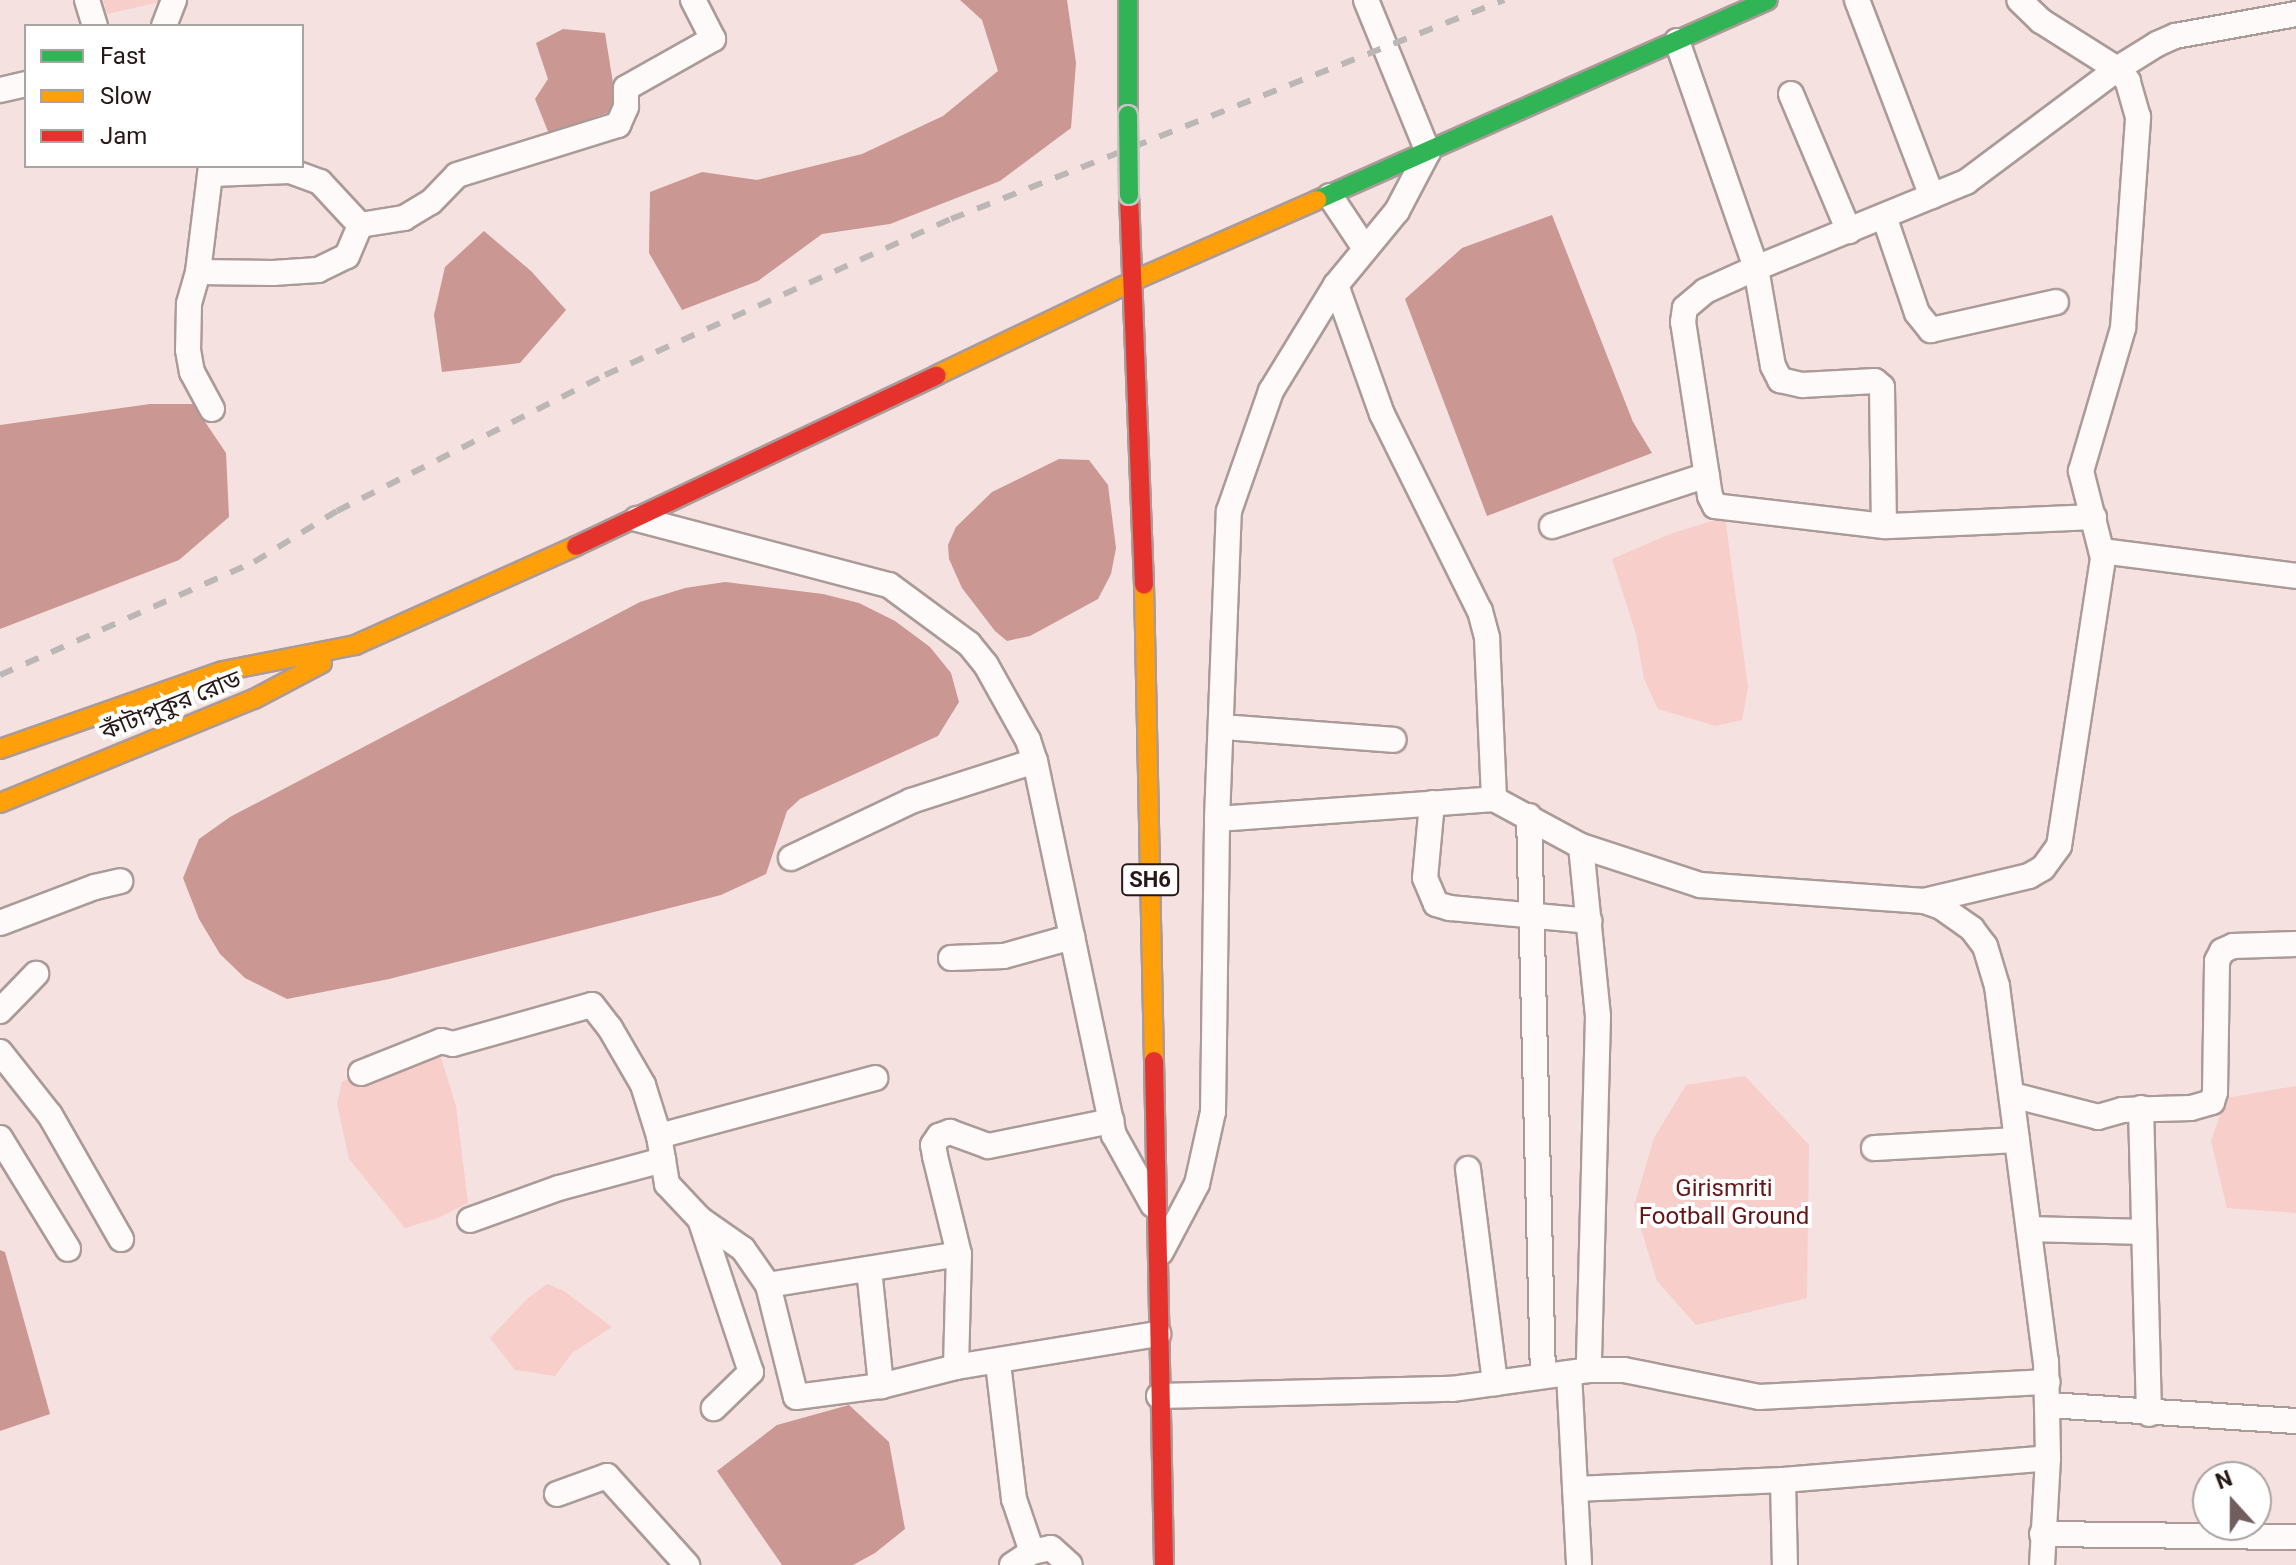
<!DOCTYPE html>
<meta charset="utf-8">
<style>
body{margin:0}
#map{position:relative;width:2296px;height:1565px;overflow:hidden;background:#f5e1df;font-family:Roboto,"Noto Sans Bengali",sans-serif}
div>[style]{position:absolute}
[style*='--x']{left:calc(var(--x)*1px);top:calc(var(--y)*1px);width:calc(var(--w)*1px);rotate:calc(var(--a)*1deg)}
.green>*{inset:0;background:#f7ceca}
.water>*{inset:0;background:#ca9792}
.roads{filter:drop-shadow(2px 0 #aa9a98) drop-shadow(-2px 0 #aa9a98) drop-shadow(0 2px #aa9a98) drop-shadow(0 -2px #aa9a98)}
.street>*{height:24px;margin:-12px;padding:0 12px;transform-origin:12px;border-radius:12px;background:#fefafa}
.fast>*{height:18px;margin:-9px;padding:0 9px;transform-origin:9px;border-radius:9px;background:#30b455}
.slow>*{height:18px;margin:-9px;padding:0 9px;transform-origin:9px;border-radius:9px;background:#ff9f0a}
.jam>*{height:18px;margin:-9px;padding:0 9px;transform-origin:9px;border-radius:9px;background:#e5322d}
.rail>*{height:6px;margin-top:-3px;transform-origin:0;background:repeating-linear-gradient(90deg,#bcb7b7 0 14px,transparent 0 28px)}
.bridges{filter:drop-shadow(2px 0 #ccc2c1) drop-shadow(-2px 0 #ccc2c1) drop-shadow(0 2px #ccc2c1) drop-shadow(0 -2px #ccc2c1)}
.fast-bridge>*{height:18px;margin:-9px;padding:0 9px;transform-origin:9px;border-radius:9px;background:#30b455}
span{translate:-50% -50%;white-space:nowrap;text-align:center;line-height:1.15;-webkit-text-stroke:8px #fff;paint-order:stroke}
.shield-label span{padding:2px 6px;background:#fff;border:2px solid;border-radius:6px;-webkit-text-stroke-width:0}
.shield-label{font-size:22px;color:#271817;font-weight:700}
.street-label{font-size:24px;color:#271817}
.park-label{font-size:24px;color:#651516}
.legend{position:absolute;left:24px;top:24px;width:280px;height:144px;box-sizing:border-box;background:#fff;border:2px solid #a9a3a2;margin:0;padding:10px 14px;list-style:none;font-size:24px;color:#271817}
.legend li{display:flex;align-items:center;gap:16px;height:40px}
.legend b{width:40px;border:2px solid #a9a3a2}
.north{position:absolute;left:2192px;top:1461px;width:80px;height:80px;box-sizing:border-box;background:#fff;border:2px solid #a9a3a2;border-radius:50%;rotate:339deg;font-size:22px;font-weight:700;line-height:32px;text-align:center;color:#271817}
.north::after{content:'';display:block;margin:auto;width:28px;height:36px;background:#6f5e5d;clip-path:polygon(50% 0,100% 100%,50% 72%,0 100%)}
</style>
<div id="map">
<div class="green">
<i style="clip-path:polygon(103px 0,168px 0,107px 14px)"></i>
<i style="clip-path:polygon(1725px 517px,1748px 687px,1742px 720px,1716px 726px,1658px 709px,1644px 679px,1636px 634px,1612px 559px,1670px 534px)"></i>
<i style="clip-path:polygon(438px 1048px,456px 1106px,468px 1203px,438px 1218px,405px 1228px,349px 1159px,337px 1104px,342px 1082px,407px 1050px)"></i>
<i style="clip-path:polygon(1745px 1076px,1809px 1145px,1807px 1298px,1696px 1325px,1657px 1281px,1634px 1206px,1654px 1138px,1686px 1085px)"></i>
<i style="clip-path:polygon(2296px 1086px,2296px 1213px,2227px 1208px,2211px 1141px,2226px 1098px)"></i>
<i style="clip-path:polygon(547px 1284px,564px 1291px,612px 1327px,572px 1353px,555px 1376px,515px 1370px,490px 1338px,527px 1299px)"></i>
</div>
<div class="water">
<i style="clip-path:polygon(960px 0,1067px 0,1076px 63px,1071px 128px,1000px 181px,890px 224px,822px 234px,758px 281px,682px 310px,649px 253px,650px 192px,702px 172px,757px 180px,862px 154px,943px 116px,998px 71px,982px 20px)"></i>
<i style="clip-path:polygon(563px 29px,605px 33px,616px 102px,612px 111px,549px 134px,535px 99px,548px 79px,536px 43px)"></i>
<i style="clip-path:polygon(1552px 215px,1633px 422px,1652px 453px,1487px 516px,1405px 299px,1462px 248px)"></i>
<i style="clip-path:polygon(484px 231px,531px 271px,566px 310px,520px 363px,442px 372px,434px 315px,445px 267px)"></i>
<i style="clip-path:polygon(150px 404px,193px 404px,226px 453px,229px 517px,179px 560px,0 629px,0 425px)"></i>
<i style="clip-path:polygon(1059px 459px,1089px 460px,1108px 485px,1116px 548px,1111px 574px,1098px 599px,1030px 636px,1007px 641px,995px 631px,962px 588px,949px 559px,948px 545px,956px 527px,992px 492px)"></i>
<i style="clip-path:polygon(725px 582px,823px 594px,859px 603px,895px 621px,930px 647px,951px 673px,959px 702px,938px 736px,800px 799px,787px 811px,766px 874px,721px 895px,389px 979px,287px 999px,245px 978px,220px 954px,199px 919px,183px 878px,199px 839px,230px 817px,640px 602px,685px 588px)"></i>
<i style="clip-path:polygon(0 1250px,5px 1252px,50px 1414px,0 1431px)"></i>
<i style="clip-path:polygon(849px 1405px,889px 1442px,905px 1529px,875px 1553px,853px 1565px,782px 1565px,717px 1471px,777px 1425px)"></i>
</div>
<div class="roads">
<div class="street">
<i style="--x:87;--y:0;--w:27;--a:73"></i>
<i style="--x:1857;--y:0;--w:210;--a:69.1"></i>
<i style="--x:164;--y:26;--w:28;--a:-69"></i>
<i style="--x:1677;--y:41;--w:240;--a:70.8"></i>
<i style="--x:1756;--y:268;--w:99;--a:80.2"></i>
<i style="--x:1773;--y:366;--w:16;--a:63"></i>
<i style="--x:1780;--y:380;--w:23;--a:13"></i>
<i style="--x:1802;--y:385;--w:73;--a:-3.1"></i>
<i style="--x:1875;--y:381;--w:9;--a:41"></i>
<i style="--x:1882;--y:387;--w:139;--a:89.2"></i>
<i style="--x:0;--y:90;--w:27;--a:-13"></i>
<i style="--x:1791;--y:94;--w:149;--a:67.1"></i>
<i style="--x:211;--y:166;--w:107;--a:97"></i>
<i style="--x:198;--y:272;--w:33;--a:106"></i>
<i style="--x:189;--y:304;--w:46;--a:91.2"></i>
<i style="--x:188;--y:350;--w:22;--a:80"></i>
<i style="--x:192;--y:372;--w:42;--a:61.6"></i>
<i style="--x:212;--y:174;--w:78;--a:-2.2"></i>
<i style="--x:290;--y:171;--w:32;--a:20"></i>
<i style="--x:320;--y:182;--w:59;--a:47.1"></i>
<i style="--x:360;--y:225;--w:45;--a:-9"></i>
<i style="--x:404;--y:218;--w:31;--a:-31"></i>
<i style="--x:431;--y:202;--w:37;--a:-46"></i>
<i style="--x:457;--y:175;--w:169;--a:-17.3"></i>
<i style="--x:618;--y:125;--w:20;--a:-66"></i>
<i style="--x:626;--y:107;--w:19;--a:-90"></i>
<i style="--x:626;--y:88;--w:100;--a:-29.4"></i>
<i style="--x:713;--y:39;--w:44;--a:-117.1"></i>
<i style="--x:1330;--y:196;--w:61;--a:56.3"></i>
<i style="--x:1884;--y:216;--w:102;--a:71.2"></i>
<i style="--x:1917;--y:313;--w:22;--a:51"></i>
<i style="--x:1931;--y:330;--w:128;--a:-12.6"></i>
<i style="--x:198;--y:272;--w:75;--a:0.8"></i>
<i style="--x:273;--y:273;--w:45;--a:-3.8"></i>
<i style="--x:318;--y:270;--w:32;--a:-26"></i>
<i style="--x:347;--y:256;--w:34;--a:-67"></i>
<i style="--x:1336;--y:285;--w:137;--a:70.4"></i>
<i style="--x:1382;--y:414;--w:220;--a:63.6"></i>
<i style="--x:1480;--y:611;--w:28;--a:75"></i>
<i style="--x:1487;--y:638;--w:161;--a:87.5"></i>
<i style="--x:2094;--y:517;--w:210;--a:177.5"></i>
<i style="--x:1884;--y:526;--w:170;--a:-173.3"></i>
<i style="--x:1715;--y:506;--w:11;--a:-117"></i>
<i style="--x:1710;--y:496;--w:176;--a:-98.8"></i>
<i style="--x:1683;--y:322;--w:14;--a:-82"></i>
<i style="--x:1685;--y:308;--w:26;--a:-40"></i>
<i style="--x:1705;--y:291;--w:56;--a:-24.3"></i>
<i style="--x:1756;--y:268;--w:227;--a:-22.3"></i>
<i style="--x:1966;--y:182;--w:189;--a:-36.8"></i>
<i style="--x:2117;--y:69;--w:47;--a:-32"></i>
<i style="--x:2157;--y:44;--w:20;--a:-24"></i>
<i style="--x:2175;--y:36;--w:123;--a:-10.3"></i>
<i style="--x:637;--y:519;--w:260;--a:14.7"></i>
<i style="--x:889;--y:585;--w:99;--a:36.4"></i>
<i style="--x:969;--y:644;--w:27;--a:51"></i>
<i style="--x:986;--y:665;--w:86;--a:60.8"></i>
<i style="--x:1028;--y:740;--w:22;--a:72"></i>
<i style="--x:1035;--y:761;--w:382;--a:78.1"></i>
<i style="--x:1114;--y:1135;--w:80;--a:60.9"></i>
<i style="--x:1552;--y:526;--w:163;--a:-18.2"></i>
<i style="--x:2102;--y:551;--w:196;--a:7.3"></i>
<i style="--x:1223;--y:727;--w:171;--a:4.3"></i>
<i style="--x:1432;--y:803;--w:75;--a:95.3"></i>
<i style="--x:1425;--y:878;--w:28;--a:67"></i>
<i style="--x:1436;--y:904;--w:15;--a:16"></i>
<i style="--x:1450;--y:908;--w:140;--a:5.3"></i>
<i style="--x:1529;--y:816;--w:560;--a:88.57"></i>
<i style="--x:1217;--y:819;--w:278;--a:-4.1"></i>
<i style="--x:1494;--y:799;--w:99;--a:28.4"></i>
<i style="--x:1581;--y:846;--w:125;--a:18.1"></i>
<i style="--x:1700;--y:885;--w:225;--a:4.1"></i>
<i style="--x:1924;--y:901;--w:18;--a:19"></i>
<i style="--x:1941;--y:907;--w:38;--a:35"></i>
<i style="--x:1972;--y:929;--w:21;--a:53"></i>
<i style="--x:1985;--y:946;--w:42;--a:73.3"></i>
<i style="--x:1997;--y:986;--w:378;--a:82.6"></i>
<i style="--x:2046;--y:1361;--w:97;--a:88.8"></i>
<i style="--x:2048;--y:1458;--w:107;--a:93.2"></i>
<i style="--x:1581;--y:846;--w:171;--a:84.3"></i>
<i style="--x:1598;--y:1016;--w:354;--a:91.5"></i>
<i style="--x:791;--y:858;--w:133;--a:-25.4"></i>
<i style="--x:911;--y:801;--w:130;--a:-17.9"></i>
<i style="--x:1924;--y:901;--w:108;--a:-13.4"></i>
<i style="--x:2029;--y:876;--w:16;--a:-30"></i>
<i style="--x:2043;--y:868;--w:27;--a:-54"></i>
<i style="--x:2059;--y:846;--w:291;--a:-81.3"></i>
<i style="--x:2103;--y:558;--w:90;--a:-104.2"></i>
<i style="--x:2081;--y:471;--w:149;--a:-73.6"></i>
<i style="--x:2123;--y:328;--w:212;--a:-85.9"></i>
<i style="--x:2138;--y:117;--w:37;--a:-106"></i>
<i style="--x:2128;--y:81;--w:16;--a:-133"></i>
<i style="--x:2117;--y:69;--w:90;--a:-147.7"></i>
<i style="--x:2041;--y:21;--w:30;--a:-136"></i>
<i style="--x:0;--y:923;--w:102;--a:-20.8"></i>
<i style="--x:95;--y:887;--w:26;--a:-13"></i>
<i style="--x:951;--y:958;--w:53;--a:-2.2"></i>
<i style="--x:1004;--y:956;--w:71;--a:-15.6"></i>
<i style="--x:0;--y:1011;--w:52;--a:-45.8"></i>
<i style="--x:0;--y:1052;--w:80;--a:51.6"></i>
<i style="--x:50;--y:1115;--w:143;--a:60.2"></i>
<i style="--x:361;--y:1073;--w:86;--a:-21.8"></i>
<i style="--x:441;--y:1041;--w:12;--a:14"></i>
<i style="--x:453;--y:1044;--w:144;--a:-15.7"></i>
<i style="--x:592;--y:1005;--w:29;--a:52"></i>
<i style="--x:610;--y:1028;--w:66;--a:59.9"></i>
<i style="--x:643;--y:1085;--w:53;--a:72.6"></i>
<i style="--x:659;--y:1136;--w:49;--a:80.5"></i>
<i style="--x:667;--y:1184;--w:48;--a:46.7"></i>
<i style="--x:700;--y:1219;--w:52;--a:34.9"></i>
<i style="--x:743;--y:1249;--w:44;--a:55.2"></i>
<i style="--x:768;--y:1285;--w:115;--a:76"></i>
<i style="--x:796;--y:1397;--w:86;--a:-7.4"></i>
<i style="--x:881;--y:1386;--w:77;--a:-14.2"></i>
<i style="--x:956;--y:1367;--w:205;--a:-9.3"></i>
<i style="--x:2012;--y:1095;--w:89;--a:14.3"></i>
<i style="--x:2098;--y:1117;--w:25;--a:-16"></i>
<i style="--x:2122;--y:1110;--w:69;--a:-1.7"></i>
<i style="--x:2191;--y:1108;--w:22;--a:-16"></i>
<i style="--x:2212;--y:1102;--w:10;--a:-73"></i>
<i style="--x:2215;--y:1092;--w:131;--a:-89.1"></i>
<i style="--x:2217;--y:961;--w:11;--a:-63"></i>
<i style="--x:2222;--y:951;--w:12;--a:-24"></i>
<i style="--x:2233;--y:946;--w:63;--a:-1.8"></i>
<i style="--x:2141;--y:1108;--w:306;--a:88.5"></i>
<i style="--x:659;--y:1136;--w:224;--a:-15"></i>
<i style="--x:0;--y:1138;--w:130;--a:58.5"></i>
<i style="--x:1874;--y:1148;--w:143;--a:-3.2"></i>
<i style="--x:1468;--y:1169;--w:216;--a:82.8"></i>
<i style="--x:700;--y:1219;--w:161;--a:71.6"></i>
<i style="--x:751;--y:1372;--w:52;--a:135.8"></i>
<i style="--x:470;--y:1220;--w:95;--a:-19.8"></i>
<i style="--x:559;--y:1188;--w:108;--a:-15.1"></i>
<i style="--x:2029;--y:1229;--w:115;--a:1.5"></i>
<i style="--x:1161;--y:1252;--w:77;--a:-62.1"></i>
<i style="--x:1197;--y:1184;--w:74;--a:-77.5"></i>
<i style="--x:1213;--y:1112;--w:293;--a:-89.2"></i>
<i style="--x:1217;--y:819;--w:308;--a:-87.8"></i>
<i style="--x:1229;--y:511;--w:127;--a:-70.7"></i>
<i style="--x:1271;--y:391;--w:124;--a:-58.5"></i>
<i style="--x:1336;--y:285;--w:96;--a:-50.5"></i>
<i style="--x:1397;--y:211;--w:67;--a:-62.3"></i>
<i style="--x:1428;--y:152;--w:164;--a:-112.2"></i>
<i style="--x:869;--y:1269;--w:118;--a:84.1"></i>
<i style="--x:768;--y:1285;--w:193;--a:-9.2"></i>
<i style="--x:998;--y:1363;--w:137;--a:83.3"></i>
<i style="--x:1014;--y:1499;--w:56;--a:71.2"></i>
<i style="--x:956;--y:1367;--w:113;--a:-88.5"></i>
<i style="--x:959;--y:1254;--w:101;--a:-103.8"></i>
<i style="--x:935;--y:1156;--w:11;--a:-100"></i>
<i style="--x:933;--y:1145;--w:11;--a:-56"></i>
<i style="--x:939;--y:1136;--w:12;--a:-20"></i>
<i style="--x:950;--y:1132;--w:40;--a:20.2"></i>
<i style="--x:988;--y:1146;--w:126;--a:-11.5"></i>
<i style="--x:1569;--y:1373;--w:192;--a:87"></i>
<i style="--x:1159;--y:1396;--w:293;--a:-1.4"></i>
<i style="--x:1452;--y:1389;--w:138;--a:-7.9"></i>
<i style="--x:1589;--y:1370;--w:35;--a:0"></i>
<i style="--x:1624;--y:1370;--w:138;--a:11.3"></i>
<i style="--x:1759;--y:1397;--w:289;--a:-3"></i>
<i style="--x:2048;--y:1405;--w:249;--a:3.7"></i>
<i style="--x:1783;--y:1480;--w:85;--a:88.7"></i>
<i style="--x:1575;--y:1489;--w:208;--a:-2.5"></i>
<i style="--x:1783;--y:1480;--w:266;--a:-4.7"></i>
<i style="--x:557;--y:1494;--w:53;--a:-19.8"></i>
<i style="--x:607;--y:1476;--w:120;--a:48"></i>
<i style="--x:2042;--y:1534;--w:254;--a:0.7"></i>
<i style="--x:1012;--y:1565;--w:24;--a:-33"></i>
<i style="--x:1032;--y:1552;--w:19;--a:-12"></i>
<i style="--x:1051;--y:1548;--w:25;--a:42"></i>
</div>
<div class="fast">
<i style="--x:1128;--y:0;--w:115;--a:90"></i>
<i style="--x:1317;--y:200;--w:493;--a:-23.9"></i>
</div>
<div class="slow">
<i style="--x:937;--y:375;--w:220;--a:-25.6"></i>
<i style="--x:1135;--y:280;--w:199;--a:-23.7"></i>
<i style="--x:1144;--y:585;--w:476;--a:88.8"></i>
<i style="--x:0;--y:749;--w:236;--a:-19.3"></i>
<i style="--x:223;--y:671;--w:135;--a:-11.1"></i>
<i style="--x:355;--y:645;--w:242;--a:-24.1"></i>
<i style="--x:0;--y:803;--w:274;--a:-22.3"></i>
<i style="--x:254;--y:699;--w:77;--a:-27.9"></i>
</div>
<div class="jam">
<i style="--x:1129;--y:195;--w:390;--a:87.8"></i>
<i style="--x:576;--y:546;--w:399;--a:-25.3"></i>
<i style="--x:1154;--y:1061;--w:504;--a:88.86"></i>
</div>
</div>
<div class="rail">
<i style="--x:0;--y:675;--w:278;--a:-24"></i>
<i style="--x:254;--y:562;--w:97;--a:-31.6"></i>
<i style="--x:337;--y:511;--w:301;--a:-26.9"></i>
<i style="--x:605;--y:375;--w:380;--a:-24.3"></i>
<i style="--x:951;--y:219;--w:595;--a:-21.6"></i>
</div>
<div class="bridges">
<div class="fast-bridge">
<i style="--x:1128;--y:115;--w:80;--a:89.3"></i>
</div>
</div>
<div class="shield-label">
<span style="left:1150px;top:880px">SH6</span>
</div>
<div class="street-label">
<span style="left:171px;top:706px;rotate:-22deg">কাঁটাপুকুর রোড</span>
</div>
<div class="park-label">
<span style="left:1724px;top:1203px">Girismriti<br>Football Ground</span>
</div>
<ul class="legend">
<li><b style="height:10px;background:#30b455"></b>Fast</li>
<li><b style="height:10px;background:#ff9f0a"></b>Slow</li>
<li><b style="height:10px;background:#e5322d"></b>Jam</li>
</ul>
<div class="north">N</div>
</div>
